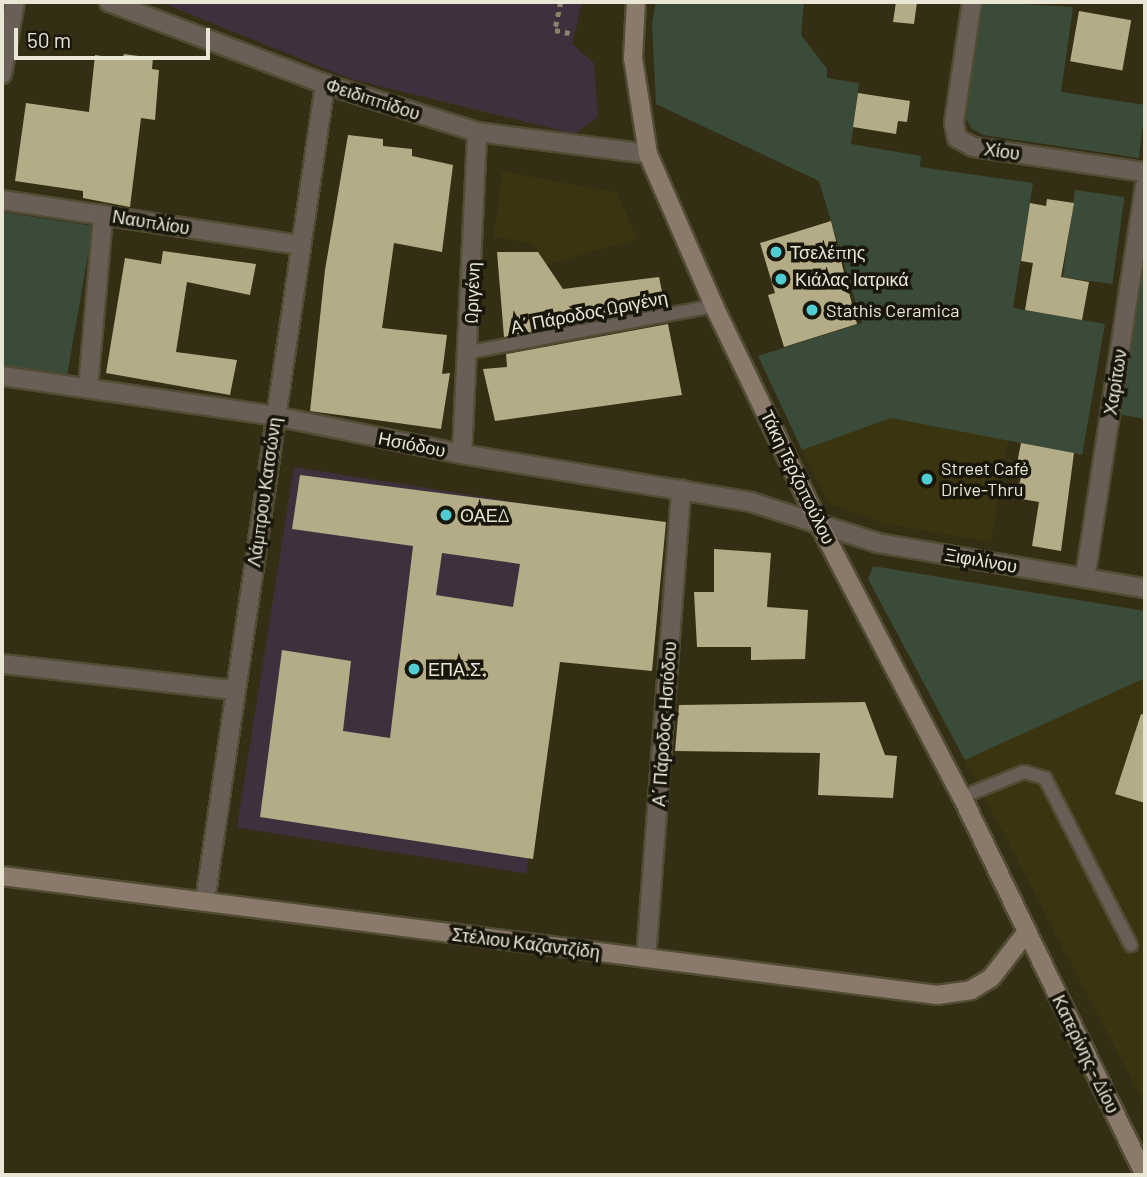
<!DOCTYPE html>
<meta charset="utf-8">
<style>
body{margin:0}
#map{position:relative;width:1147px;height:1177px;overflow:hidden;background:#342f14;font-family:Barlow,sans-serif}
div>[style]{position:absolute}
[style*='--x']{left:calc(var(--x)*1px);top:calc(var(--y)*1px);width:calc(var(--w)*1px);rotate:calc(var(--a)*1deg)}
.built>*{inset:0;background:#3b3411}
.education>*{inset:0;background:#40303d;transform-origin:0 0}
.green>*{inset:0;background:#3a4c39;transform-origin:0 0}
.building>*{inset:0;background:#b3ac86;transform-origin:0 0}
.path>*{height:4.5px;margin-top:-2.25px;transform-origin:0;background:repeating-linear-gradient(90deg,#88846e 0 5px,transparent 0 10px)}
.roads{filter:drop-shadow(2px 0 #514c33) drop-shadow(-2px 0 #514c33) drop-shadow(0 2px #514c33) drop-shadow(0 -2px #514c33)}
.lane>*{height:12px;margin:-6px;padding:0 6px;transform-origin:6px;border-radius:6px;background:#695f56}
.street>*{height:18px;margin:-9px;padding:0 9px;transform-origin:9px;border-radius:9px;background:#695f56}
.secondary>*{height:18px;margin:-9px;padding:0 9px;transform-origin:9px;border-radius:9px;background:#8a7a6b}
.dots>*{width:19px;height:19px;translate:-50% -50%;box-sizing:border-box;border:4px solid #19170b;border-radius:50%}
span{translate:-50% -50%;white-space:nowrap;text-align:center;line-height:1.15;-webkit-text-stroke:7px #19170b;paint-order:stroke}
.street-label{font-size:18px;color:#e9e6d6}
.poi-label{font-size:18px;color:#e9e6d6}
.left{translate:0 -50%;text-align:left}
.frame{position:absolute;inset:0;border:4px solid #e9e6d6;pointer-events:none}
.scale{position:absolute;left:14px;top:28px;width:196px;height:32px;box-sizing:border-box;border:4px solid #e9e6d6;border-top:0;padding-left:9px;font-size:21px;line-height:24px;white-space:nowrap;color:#e9e6d6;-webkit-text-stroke:5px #19170b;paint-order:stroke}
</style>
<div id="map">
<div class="built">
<i style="clip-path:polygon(502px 171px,617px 193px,637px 239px,545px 265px,533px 243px,494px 237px)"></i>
<i style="clip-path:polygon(891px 418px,1008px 440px,991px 542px,885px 524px,828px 503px,802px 450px)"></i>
<i style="clip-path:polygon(1145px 678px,1145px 1105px,965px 760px)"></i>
</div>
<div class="education">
<i style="clip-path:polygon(160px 2px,582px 2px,572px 44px,594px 63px,598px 116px,575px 134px,351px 79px)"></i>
<i style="left:294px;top:467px;width:293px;height:365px;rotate:9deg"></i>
</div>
<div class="green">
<i style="clip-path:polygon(656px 2px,804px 2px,801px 35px,827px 69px,827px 78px,859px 83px,851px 144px,921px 156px,920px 167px,1033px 183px,1013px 308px,1105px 324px,1082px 455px,891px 418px,802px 450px,758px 356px,862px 323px,819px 181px,656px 104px,652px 24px)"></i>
<i style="clip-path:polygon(982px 2px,1073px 7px,1061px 92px,1145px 105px,1139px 158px,983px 135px,972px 129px,966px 119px)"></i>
<i style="left:1075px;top:190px;width:50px;height:88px;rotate:8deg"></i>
<i style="clip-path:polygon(2px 212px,93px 226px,67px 376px,2px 365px)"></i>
<i style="clip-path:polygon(1145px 233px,1145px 419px,1117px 414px)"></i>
<i style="clip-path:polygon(873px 566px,1145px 611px,1145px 678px,965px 760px,868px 579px)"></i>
</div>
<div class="building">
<i style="clip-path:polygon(896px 2px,917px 2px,914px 24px,893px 22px)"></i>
<i style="left:1079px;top:11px;width:53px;height:51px;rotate:10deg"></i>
<i style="clip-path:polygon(124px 54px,153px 58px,152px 69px,159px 70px,155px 120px,141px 118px,130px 207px,83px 198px,83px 191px,15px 181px,26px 103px,89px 112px,95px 55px,122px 59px)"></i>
<i style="clip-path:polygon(858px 93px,910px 101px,907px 122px,898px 121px,896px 134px,853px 127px)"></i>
<i style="clip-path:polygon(348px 135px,383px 139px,383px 146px,412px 149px,412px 156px,453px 165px,442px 252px,394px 243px,382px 328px,447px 335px,442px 374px,450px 373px,441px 429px,310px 411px,325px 270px)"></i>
<i style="clip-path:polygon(1047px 199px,1074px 203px,1061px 277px,1089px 282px,1082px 320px,1025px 310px,1033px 263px,1021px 261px,1030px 203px,1046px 206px)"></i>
<i style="clip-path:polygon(831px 221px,857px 324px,784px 347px,768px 295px,775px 293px,760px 243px)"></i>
<i style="clip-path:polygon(163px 251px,256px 264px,250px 295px,187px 282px,176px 352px,237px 360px,230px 395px,106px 373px,125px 258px,161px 264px)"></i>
<i style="clip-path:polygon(497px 252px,538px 252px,563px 289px,659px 277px,665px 306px,504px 337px)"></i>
<i style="clip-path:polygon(668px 324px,682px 395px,495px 421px,483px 369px,507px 367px,506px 354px)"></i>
<i style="clip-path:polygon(1021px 443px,1074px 453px,1061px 551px,1032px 546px,1039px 502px,1016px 498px,1023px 469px,1016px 468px)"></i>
<i style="clip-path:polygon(evenodd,300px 475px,666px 522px,652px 671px,560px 662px,533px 859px,260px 817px,282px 650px,351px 661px,343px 731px,390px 738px,413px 546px,292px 529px,300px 475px,442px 553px,520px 564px,513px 607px,436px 595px,442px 553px)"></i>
<i style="clip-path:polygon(714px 549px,771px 553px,767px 607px,808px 610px,805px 659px,751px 660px,751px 647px,697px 647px,694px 592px,714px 592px)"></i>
<i style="clip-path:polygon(865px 702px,885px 755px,897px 756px,893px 798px,818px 795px,820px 753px,675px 751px,679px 705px)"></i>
<i style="clip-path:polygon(1141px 714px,1145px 715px,1145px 803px,1115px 794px)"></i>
</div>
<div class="path">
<i style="--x:561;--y:2;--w:29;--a:102"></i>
<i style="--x:555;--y:30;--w:19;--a:12"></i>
</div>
<div class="roads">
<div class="lane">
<i style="--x:470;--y:352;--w:248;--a:-10.7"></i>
<i style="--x:962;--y:797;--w:67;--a:-22"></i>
<i style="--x:1024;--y:772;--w:22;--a:16"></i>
<i style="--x:1045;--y:778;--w:188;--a:62.8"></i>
</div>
<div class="street">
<i style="--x:109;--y:2;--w:231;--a:20.8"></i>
<i style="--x:325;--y:84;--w:159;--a:17.5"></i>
<i style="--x:477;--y:132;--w:172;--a:7.3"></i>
<i style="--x:972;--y:2;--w:122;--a:98.5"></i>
<i style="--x:954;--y:123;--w:15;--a:79"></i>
<i style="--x:957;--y:138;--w:18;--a:29"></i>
<i style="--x:973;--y:147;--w:174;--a:8.3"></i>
<i style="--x:2;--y:74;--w:73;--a:-79.8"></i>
<i style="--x:2;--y:200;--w:300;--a:8.6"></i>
<i style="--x:2;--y:376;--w:276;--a:8.3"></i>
<i style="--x:275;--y:416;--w:191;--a:11.5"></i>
<i style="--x:462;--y:454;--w:293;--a:9.4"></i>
<i style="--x:751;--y:502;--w:133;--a:17.9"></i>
<i style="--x:878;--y:543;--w:271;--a:9.6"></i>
<i style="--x:88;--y:388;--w:174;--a:-85"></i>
<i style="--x:462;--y:454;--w:322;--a:-87.3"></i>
<i style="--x:1085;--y:578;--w:397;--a:-81.3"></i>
<i style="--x:2;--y:664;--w:234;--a:6.4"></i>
<i style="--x:205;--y:901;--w:826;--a:-81.64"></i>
<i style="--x:646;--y:958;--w:470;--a:-85.7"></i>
</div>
<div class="secondary">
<i style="--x:636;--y:2;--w:56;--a:93.1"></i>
<i style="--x:633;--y:58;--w:97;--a:81.1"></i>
<i style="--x:648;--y:154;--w:166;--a:66.5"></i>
<i style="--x:714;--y:306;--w:242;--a:64.3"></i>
<i style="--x:819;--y:524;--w:308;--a:62.4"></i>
<i style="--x:962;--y:797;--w:420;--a:64.2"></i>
<i style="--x:2;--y:876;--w:943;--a:7.25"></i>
<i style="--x:937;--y:995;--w:34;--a:-8"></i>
<i style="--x:971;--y:990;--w:23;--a:-31"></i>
<i style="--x:991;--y:978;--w:57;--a:-52.1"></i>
</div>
</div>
<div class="dots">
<i style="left:776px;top:252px;background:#51ccd1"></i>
<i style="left:781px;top:279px;background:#51ccd1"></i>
<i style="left:812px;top:310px;background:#51ccd1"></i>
<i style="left:927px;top:479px;background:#51ccd1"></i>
<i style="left:446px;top:515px;background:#51ccd1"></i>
<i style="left:414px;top:669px;background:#51ccd1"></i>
</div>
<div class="street-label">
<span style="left:373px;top:99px;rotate:18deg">Φειδιππίδου</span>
<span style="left:1002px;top:151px;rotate:8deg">Χίου</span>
<span style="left:151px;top:222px;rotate:9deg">Ναυπλίου</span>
<span style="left:472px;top:293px;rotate:-88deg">Ωριγένη</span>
<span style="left:589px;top:312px;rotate:-11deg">Α΄ Πάροδος Ωριγένη</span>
<span style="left:1115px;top:382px;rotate:-81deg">Χαρίτων</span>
<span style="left:412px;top:444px;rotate:11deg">Ησιόδου</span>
<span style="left:798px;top:477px;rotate:64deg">Τάκη Τερζοπούλου</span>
<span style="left:264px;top:492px;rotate:-82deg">Λάμπρου Κατσώνη</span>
<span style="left:981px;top:560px;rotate:10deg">Ξιφιλίνου</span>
<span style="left:664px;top:724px;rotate:-86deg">Α΄ Πάροδος Ησιόδου</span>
<span style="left:526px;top:943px;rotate:7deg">Στέλιου Καζαντζίδη</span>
<span style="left:1086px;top:1054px;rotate:64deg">Κατερίνης - Δίου</span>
</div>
<div class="poi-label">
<span class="left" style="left:790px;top:252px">Τσελέπης</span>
<span class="left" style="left:795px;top:279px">Κιάλας Ιατρικά</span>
<span class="left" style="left:826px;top:310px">Stathis Ceramica</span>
<span class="left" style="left:941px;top:479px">Street Café<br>Drive-Thru</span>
<span class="left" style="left:460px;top:515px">ΟΑΕΔ</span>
<span class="left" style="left:428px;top:669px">ΕΠΑ.Σ.</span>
</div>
<div class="frame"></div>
<div class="scale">50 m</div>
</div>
